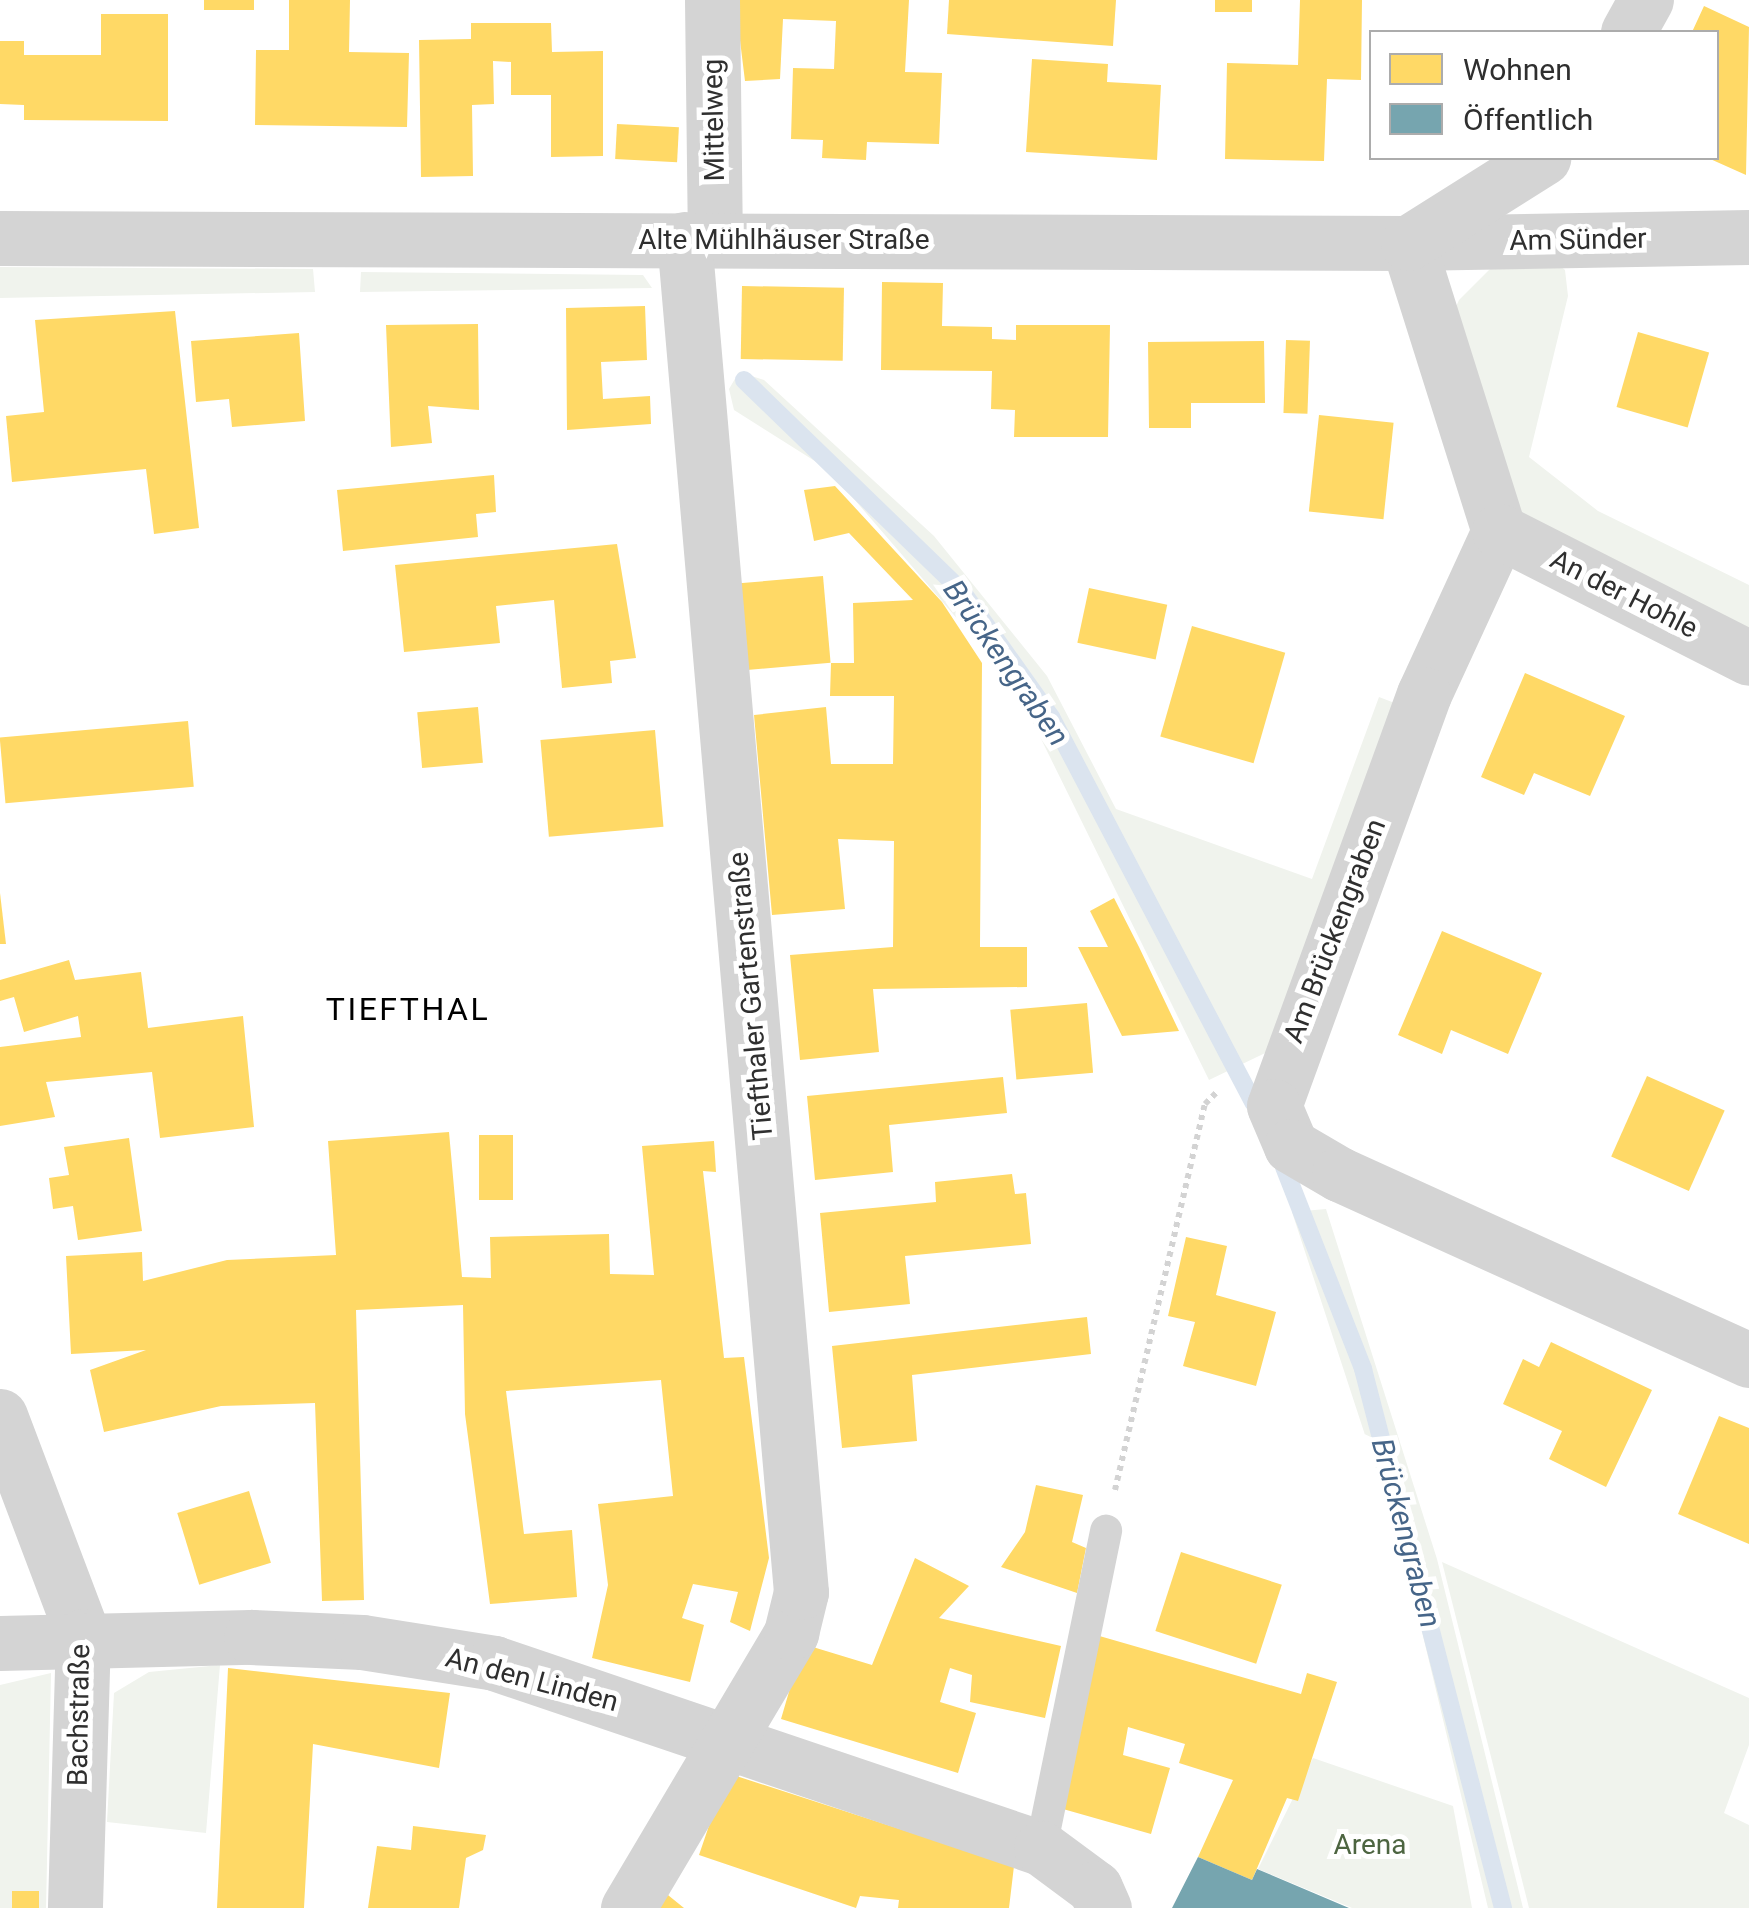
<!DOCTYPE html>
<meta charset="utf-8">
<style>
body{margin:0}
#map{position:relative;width:1749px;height:1908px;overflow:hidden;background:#fff;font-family:Roboto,sans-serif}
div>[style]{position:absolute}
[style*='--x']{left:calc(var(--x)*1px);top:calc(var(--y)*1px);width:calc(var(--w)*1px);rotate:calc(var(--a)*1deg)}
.green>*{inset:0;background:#f0f3ed}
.homes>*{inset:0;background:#ffd966;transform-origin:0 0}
.public>*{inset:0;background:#76a5af}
.stream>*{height:18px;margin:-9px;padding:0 9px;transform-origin:9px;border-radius:9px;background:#dbe4ef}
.path>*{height:6px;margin-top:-3px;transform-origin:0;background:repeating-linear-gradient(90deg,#d3d3d3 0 5px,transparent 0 10px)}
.service>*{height:32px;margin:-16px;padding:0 16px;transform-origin:16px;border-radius:16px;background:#d4d4d4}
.minor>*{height:55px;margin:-27.5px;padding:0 27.5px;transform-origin:27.5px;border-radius:27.5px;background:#d4d4d4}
span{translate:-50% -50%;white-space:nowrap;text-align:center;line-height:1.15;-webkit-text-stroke:10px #fff;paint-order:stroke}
.street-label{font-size:28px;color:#2f2f2f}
.park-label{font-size:28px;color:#4d6541}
.water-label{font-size:30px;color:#466588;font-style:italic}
.quarter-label{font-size:32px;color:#000;letter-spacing:2.5px}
.legend{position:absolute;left:1369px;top:30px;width:350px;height:130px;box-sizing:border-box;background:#fff;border:2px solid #acacac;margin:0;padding:12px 18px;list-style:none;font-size:30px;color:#2f2f2f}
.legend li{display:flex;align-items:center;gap:20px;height:50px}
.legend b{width:50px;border:2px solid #acacac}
</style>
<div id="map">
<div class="green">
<i style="clip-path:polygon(1545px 254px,1565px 270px,1568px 296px,1529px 457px,1598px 511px,1749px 585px,1749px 645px,1508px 522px,1447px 327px,1459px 300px,1504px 255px)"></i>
<i style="clip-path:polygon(0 267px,313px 269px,315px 292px,0 298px)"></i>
<i style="clip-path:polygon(361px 272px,643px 275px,652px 288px,360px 292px)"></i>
<i style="clip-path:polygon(739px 372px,764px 380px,934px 536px,1047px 676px,1116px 809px,1312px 879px,1379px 697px,1405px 707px,1280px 1046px,1209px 1080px,1015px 686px,829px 470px,734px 410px,729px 389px)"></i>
<i style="clip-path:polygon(1326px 1209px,1437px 1559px,1523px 1908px,1488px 1908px,1402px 1548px,1292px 1212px)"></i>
<i style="clip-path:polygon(1442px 1562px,1749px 1698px,1749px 1745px,1724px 1813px,1749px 1825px,1749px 1908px,1529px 1908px)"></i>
<i style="clip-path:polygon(220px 1665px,206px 1833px,107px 1822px,114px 1693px,149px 1672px)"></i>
<i style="clip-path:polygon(51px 1673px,46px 1908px,0 1908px,0 1685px)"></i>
<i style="clip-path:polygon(1313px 1758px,1453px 1806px,1472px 1908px,1352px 1908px,1258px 1869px)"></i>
</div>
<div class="homes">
<i style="left:204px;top:0;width:50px;height:10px"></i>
<i style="clip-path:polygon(289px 0,350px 0,349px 52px,409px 53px,407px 127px,255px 125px,256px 50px,289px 50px)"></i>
<i style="clip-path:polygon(735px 0,909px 0,905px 72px,942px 73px,939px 144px,867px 142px,866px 160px,822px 158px,823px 140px,791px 139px,793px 68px,834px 69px,836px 21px,783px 19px,780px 79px,745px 81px)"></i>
<i style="clip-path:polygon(949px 0,1116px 0,1113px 46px,947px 34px)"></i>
<i style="left:1215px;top:0;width:37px;height:12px"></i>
<i style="clip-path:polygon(1300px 0,1362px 0,1361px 80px,1327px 79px,1324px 161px,1225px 159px,1227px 63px,1298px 65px)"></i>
<i style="clip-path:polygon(1704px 6px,1749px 27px,1746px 175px,1708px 158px,1716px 158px,1716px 32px,1692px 32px)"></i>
<i style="clip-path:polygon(101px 14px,168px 14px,168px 121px,24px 120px,24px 105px,0 104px,0 41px,24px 41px,24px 55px,101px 55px)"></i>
<i style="clip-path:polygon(471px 23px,551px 23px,552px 52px,603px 51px,603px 156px,551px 157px,551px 95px,511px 95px,511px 62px,493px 61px,494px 104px,472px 105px,473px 176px,421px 177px,419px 40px,471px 39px)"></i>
<i style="clip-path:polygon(1032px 59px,1108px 64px,1107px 82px,1161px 85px,1157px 160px,1026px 152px)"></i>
<i style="left:617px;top:124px;width:62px;height:35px;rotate:3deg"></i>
<i style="clip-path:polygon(882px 282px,943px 283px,942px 326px,992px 327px,992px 339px,1016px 340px,1016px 325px,1110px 325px,1108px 437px,1014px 437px,1015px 410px,991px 409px,992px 371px,881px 370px)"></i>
<i style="left:742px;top:286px;width:102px;height:73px;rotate:1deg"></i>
<i style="clip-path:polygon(645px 306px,647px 360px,601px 362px,603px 399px,650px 396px,651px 424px,567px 430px,566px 308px)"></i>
<i style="clip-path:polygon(175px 311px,199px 528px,154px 534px,146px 469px,12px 482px,6px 416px,44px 412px,35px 320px)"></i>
<i style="clip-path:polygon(478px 324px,479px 410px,428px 406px,432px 443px,391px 447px,386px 325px)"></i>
<i style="left:1638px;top:332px;width:74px;height:78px;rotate:16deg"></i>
<i style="clip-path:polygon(299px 333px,305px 421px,232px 427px,229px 399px,196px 402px,191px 341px)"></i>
<i style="left:1286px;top:340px;width:24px;height:73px;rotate:2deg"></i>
<i style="clip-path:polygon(1264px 341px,1265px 403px,1191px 403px,1191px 428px,1149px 428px,1148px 342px)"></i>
<i style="left:1319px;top:415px;width:75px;height:97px;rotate:6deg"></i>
<i style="clip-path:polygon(494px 475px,496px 512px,476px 514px,478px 537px,343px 551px,337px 490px)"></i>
<i style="clip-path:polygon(835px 486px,942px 602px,982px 663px,980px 947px,1027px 947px,1027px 987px,873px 989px,879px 1052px,800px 1060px,790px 955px,893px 947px,894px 841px,838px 839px,845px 909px,772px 915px,754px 715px,826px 707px,831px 764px,893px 764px,894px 696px,830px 696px,831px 663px,854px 663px,853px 603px,913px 600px,849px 533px,814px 541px,804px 490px)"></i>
<i style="clip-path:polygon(617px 544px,636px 658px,610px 661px,612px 683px,562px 688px,554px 600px,496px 606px,500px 643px,404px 652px,395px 565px)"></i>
<i style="left:823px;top:576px;width:87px;height:84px;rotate:85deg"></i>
<i style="left:1089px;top:588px;width:80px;height:56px;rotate:12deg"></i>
<i style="left:1192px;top:626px;width:97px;height:115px;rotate:16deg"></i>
<i style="clip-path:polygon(1525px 673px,1625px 716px,1590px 796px,1534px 773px,1524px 795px,1481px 777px)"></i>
<i style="left:478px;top:707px;width:56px;height:61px;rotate:85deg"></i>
<i style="left:188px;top:721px;width:66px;height:189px;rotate:85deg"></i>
<i style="left:655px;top:730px;width:97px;height:115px;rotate:85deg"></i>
<i style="clip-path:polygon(0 893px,6px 944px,0 944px)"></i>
<i style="clip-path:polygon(1114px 898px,1139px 947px,1179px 1031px,1122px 1036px,1078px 947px,1108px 947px,1090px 911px)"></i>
<i style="clip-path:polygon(1442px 931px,1542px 973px,1508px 1054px,1451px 1030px,1442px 1054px,1398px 1035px)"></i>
<i style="clip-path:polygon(69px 960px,75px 980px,141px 972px,148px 1028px,243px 1016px,254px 1127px,160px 1138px,152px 1072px,46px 1082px,55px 1117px,0 1126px,0 1047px,81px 1037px,78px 1016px,24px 1032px,14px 997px,0 1001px,0 980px)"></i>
<i style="left:1087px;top:1003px;width:70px;height:77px;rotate:85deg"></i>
<i style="left:1647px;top:1076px;width:85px;height:88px;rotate:24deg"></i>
<i style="clip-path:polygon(1003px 1077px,1007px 1113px,889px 1125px,893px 1172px,815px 1180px,807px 1096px)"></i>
<i style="clip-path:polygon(449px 1132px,462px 1277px,491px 1278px,490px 1237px,609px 1234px,610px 1274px,654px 1275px,642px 1146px,714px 1141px,716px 1172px,703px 1171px,724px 1358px,744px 1357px,769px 1558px,750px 1631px,730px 1622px,738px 1592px,693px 1584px,682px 1618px,704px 1625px,690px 1682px,592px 1658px,608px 1585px,598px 1504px,673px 1496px,661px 1380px,506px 1391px,524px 1534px,572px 1530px,577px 1597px,490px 1604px,465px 1414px,463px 1305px,356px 1310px,364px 1600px,322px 1601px,315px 1403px,221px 1406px,104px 1432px,90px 1370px,146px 1350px,71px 1354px,66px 1256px,142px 1252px,143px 1281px,227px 1260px,336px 1255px,328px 1141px)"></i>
<i style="left:479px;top:1135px;width:34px;height:65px"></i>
<i style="clip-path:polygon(129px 1138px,142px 1231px,78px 1240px,73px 1206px,53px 1209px,49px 1178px,69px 1175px,64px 1147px)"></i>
<i style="clip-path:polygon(1012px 1174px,1015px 1194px,1026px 1193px,1031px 1244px,905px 1256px,910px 1304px,829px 1312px,820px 1213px,936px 1202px,935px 1182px)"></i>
<i style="clip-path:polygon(1186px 1237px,1227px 1246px,1216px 1295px,1276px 1312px,1256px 1386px,1183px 1366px,1195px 1322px,1168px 1316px)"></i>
<i style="clip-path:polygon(1087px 1317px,1091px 1354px,912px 1375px,917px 1441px,842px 1448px,832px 1346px)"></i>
<i style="clip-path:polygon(1551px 1342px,1652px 1390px,1606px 1487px,1549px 1459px,1562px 1431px,1503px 1404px,1523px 1359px,1539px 1367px)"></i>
<i style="clip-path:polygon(1719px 1416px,1749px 1428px,1749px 1544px,1678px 1514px)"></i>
<i style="clip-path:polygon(1036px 1485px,1083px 1495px,1072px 1542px,1086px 1548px,1077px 1593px,1001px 1567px,1025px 1532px)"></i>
<i style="left:249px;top:1491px;width:75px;height:75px;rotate:73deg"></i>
<i style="left:1181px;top:1552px;width:106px;height:83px;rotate:18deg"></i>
<i style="clip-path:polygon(915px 1558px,969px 1586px,939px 1618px,1061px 1646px,1045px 1718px,970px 1702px,972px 1675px,950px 1668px,940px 1702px,976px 1713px,958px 1773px,781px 1719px,803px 1644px,872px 1665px)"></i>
<i style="clip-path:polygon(1096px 1635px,1301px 1694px,1307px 1673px,1337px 1682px,1298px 1801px,1287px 1798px,1252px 1880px,1198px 1857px,1233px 1780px,1179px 1763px,1185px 1744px,1128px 1727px,1123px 1755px,1170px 1768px,1151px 1834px,1063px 1809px)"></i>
<i style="clip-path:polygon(228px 1668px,450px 1693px,439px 1768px,313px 1744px,304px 1908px,217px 1908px)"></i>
<i style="clip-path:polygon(727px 1773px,1014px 1866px,1009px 1908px,898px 1908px,899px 1900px,860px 1896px,856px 1908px,699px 1855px)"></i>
<i style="clip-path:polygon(413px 1826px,486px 1835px,483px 1850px,466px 1858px,459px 1908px,368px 1908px,377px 1846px,411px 1850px)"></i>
<i style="left:12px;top:1891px;width:27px;height:17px"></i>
<i style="clip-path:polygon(663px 1891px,684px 1908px,654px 1908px)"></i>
</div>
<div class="public">
<i style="clip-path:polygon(1198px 1857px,1252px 1880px,1257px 1869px,1349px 1908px,1172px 1908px)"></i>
</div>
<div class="stream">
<i style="--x:744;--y:380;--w:302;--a:44.1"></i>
<i style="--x:961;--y:590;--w:156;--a:54.7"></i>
<i style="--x:1051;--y:717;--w:436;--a:62.3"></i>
<i style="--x:1284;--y:1167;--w:217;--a:68.6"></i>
<i style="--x:1363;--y:1369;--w:557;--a:75.44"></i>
</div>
<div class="path">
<i style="--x:1115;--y:1490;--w:396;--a:-76.9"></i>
<i style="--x:1205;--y:1104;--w:17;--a:-45"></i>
</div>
<div class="service">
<i style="--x:1041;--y:1848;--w:324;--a:-78.4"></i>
</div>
<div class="minor">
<i style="--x:712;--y:0;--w:239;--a:89.3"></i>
<i style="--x:1628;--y:32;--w:37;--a:-61"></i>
<i style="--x:1749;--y:237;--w:341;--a:179"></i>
<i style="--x:1408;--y:243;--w:302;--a:72.5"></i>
<i style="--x:1499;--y:531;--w:179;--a:114.7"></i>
<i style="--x:1424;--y:694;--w:438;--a:110"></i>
<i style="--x:1274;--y:1106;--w:43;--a:67"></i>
<i style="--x:1291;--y:1146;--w:56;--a:30.3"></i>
<i style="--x:1339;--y:1174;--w:450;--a:24.4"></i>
<i style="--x:0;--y:238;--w:1408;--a:0.2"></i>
<i style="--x:1408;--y:243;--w:160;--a:-32.2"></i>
<i style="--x:1499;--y:531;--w:280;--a:26.9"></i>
<i style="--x:0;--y:1416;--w:235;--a:69.3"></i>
<i style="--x:83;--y:1636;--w:272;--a:91.7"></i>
<i style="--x:0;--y:1643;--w:251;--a:-1.4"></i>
<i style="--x:251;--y:1637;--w:111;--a:2.6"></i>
<i style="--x:362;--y:1642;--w:134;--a:9"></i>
<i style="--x:494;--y:1663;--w:577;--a:18.69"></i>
<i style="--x:1041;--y:1848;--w:67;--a:36.5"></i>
<i style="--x:1095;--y:1888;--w:22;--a:66"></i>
<i style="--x:628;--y:1908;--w:320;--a:-59.3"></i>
<i style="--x:791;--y:1633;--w:42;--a:-76.3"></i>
<i style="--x:801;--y:1592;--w:1358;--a:-94.94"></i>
</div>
<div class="street-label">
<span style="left:714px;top:120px;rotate:-91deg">Mittelweg</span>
<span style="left:784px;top:240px">Alte Mühlhäuser Straße</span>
<span style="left:1578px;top:240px;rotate:-1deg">Am Sünder</span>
<span style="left:1624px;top:594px;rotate:27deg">An der Hohle</span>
<span style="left:1335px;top:931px;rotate:-69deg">Am Brückengraben</span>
<span style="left:751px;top:996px;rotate:-95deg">Tiefthaler Gartenstraße</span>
<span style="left:532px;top:1680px;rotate:15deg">An den Linden</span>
<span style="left:79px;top:1715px;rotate:-89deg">Bachstraße</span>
</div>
<div class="park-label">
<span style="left:1370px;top:1845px">Arena</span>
</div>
<div class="water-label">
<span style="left:1006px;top:663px;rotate:55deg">Brückengraben</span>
<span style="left:1406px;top:1533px;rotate:75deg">Brückengraben</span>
</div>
<div class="quarter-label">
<span style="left:408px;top:1009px">TIEFTHAL</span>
</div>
<ul class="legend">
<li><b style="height:28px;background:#ffd966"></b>Wohnen</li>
<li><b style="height:28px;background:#76a5af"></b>Öffentlich</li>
</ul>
</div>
